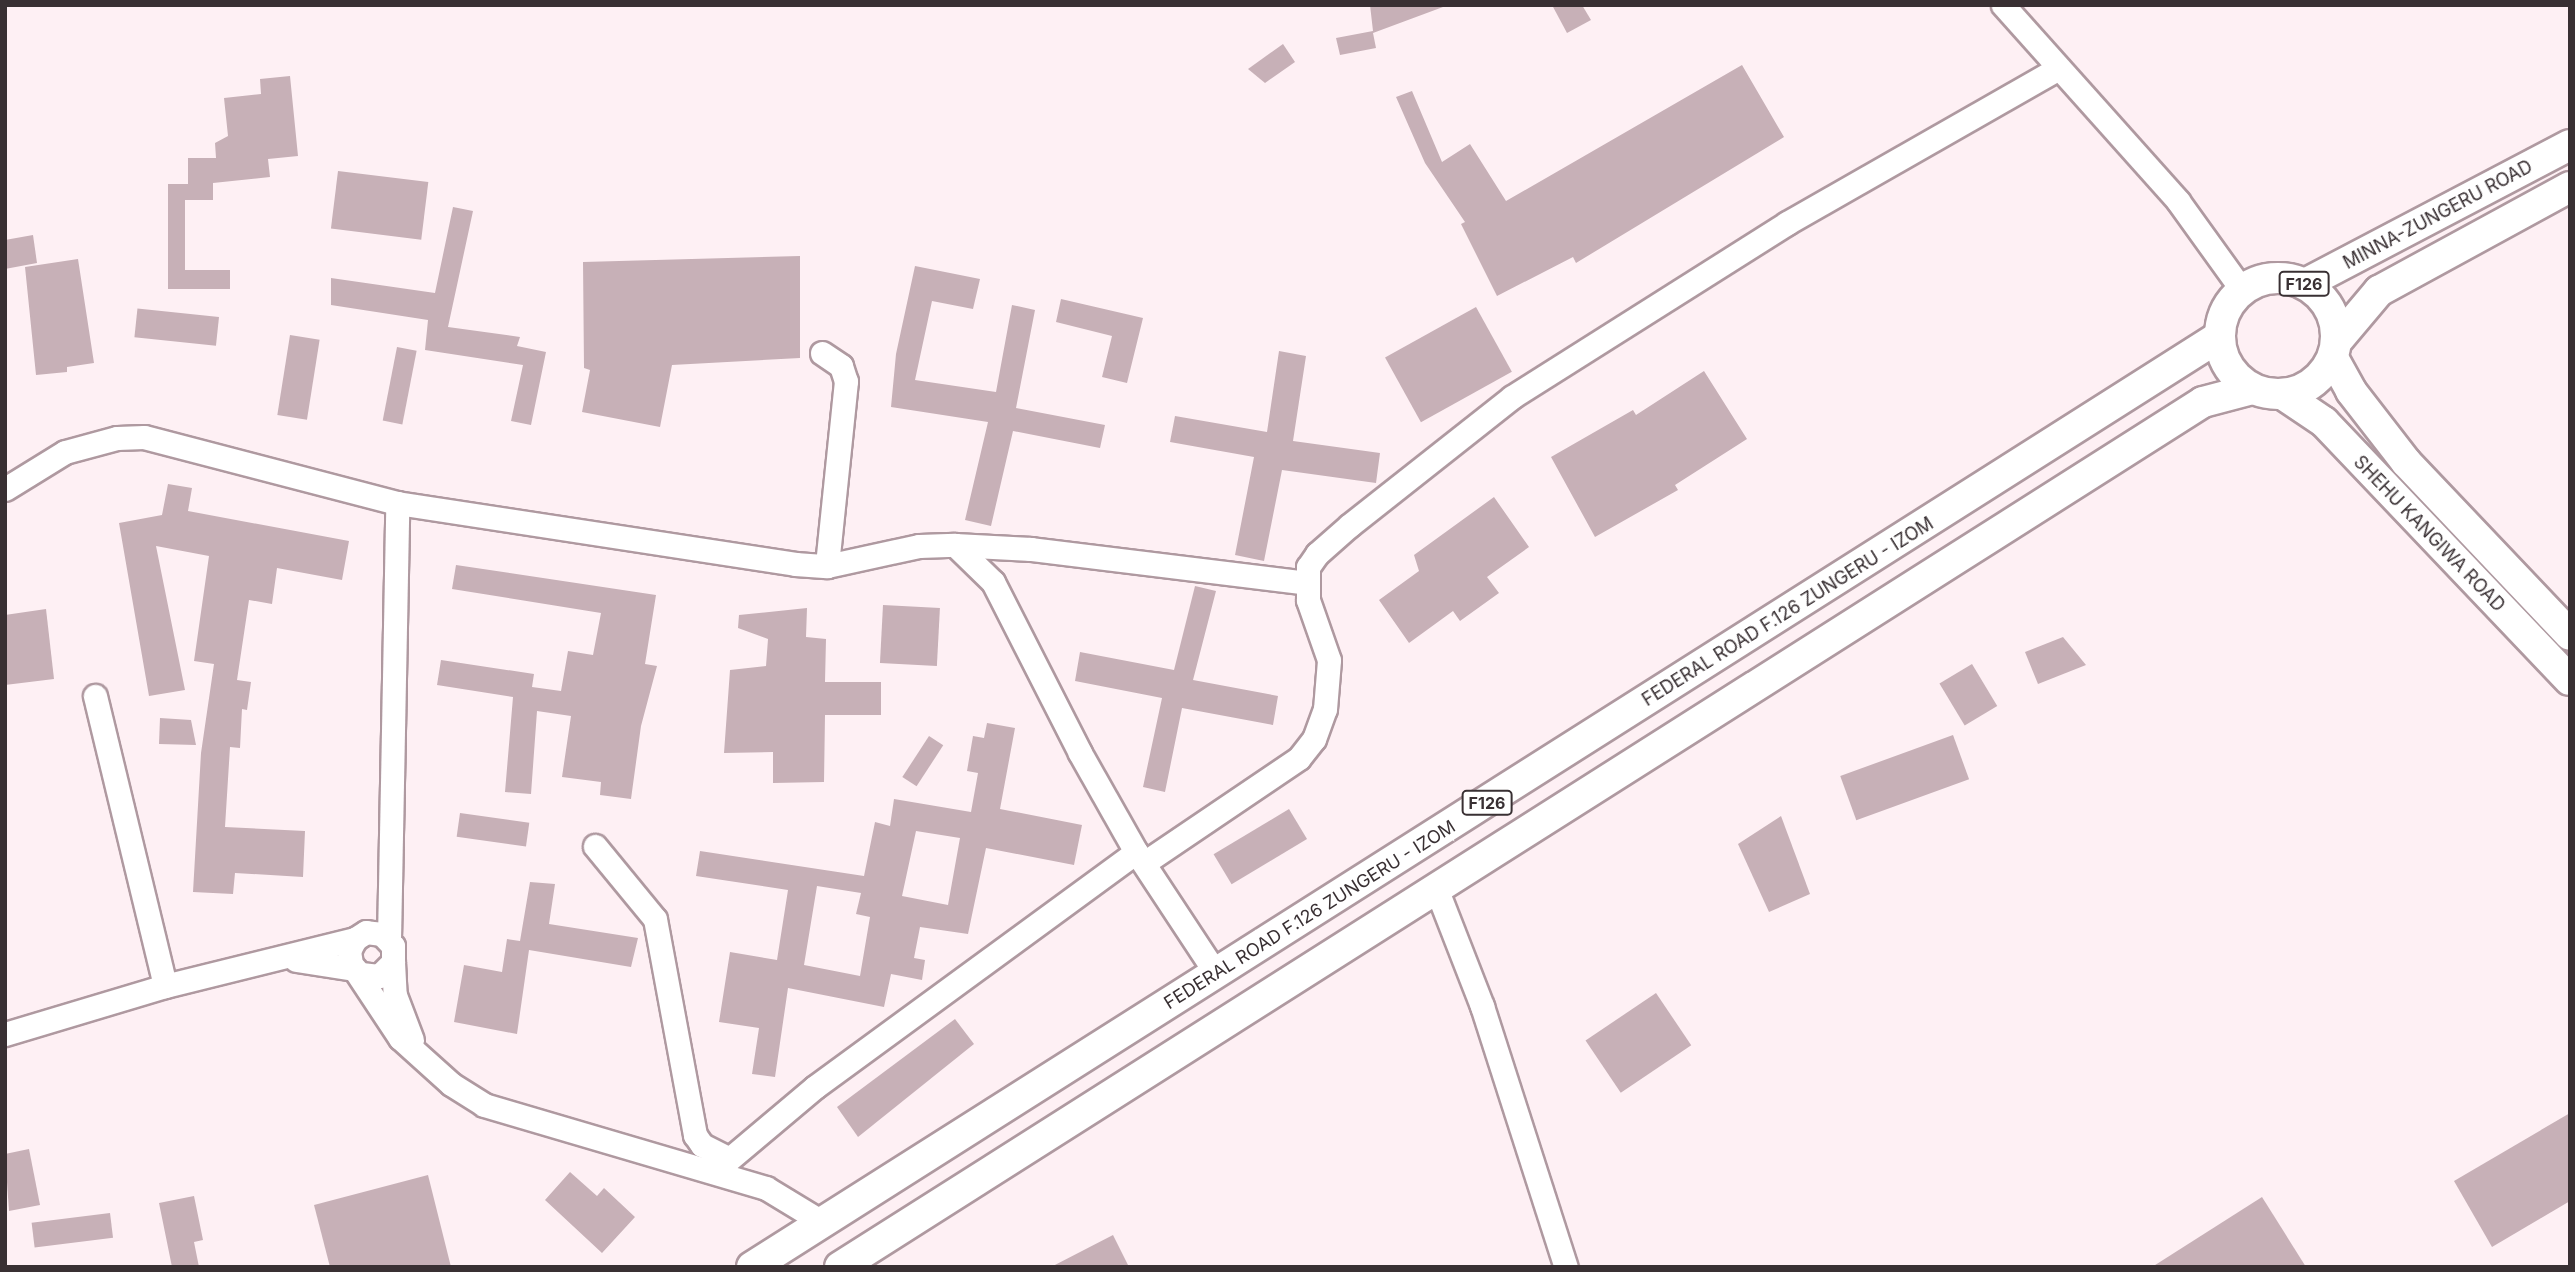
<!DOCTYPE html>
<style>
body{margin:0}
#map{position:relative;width:2575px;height:1272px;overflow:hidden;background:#fef0f4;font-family:Inter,sans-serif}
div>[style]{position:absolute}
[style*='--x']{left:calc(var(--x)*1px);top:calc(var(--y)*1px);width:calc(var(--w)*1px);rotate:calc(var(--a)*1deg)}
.building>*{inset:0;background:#c7b0b7;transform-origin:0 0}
.roads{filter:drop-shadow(2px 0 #af99a0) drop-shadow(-2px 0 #af99a0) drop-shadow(0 2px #af99a0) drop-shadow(0 -2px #af99a0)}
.minor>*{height:23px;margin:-11.5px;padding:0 11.5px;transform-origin:11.5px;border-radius:11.5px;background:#fff}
.major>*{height:30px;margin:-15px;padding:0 15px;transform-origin:15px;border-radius:15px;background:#fff}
.major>.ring{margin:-15px;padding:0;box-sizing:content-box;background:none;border:30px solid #fff;border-radius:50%}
span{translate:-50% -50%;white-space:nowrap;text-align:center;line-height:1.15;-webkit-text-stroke:6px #fff;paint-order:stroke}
.shield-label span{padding:2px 5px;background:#fff;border:2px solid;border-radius:5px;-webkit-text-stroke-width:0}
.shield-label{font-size:16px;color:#393033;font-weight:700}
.street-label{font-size:18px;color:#393033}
.frame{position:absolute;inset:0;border:7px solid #393033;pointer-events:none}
</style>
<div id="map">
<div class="building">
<i style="clip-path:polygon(1370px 5px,1443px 5px,1443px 7px,1373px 33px,1376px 48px,1340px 55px,1336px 38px,1373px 31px)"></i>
<i style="clip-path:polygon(1552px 5px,1582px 5px,1591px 20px,1567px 33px)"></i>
<i style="clip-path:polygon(1283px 44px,1295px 62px,1265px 83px,1248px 69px)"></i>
<i style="clip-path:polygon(1742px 65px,1784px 137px,1576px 263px,1573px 257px,1497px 296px,1461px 224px,1465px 222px,1425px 163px,1396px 97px,1412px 91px,1442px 162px,1470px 144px,1506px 201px)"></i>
<i style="clip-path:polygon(290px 76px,298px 156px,268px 159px,270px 177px,213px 183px,213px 200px,185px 200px,185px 270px,230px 270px,230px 289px,168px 289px,168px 184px,188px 184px,188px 158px,216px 158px,215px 143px,228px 136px,224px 98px,261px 94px,260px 79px)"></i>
<i style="left:338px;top:171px;width:91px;height:58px;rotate:7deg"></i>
<i style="clip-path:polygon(453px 207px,473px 211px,448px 327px,520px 337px,517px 346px,546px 352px,531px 425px,511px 421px,523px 365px,425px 350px,428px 320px,331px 305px,331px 278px,435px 293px)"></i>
<i style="clip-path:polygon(33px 235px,37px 263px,5px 269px,5px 240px)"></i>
<i style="clip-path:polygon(800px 256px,800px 358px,672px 365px,660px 427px,582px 412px,590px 370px,584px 368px,583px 262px)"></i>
<i style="clip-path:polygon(78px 259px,94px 363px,67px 367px,67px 372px,36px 375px,25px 267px)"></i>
<i style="clip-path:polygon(915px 266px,980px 279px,973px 309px,932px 301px,915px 380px,996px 392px,1012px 305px,1035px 310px,1016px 408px,1105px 425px,1100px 448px,1013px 431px,991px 526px,965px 520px,988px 422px,891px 407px,896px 354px)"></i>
<i style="clip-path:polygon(1061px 299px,1143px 318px,1127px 383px,1102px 377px,1112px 336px,1056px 322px)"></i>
<i style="left:1476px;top:307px;width:74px;height:104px;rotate:61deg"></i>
<i style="left:219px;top:317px;width:29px;height:82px;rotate:96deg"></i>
<i style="left:290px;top:335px;width:30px;height:81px;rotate:9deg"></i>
<i style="left:397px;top:347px;width:20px;height:75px;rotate:11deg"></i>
<i style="clip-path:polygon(1279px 351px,1306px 356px,1293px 441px,1380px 453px,1376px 483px,1282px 470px,1264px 561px,1235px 555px,1254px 457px,1170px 442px,1175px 416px,1267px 432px)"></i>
<i style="clip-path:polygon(1704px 371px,1747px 439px,1675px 485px,1678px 490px,1595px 537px,1551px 457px,1633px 410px,1636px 415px)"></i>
<i style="clip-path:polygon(168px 484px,192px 488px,188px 511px,349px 541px,342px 580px,277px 568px,272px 604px,249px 600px,237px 680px,251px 682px,247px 710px,242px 709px,240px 748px,230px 747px,225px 827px,305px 831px,303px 877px,235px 873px,233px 894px,193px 892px,201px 753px,214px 664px,194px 661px,209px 556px,156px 546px,185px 690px,149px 696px,119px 523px,162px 515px)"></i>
<i style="clip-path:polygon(1494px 497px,1529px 547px,1487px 577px,1499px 593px,1460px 621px,1453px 611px,1409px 643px,1379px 600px,1419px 571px,1414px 555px)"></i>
<i style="clip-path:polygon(456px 565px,656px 595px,645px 664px,657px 666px,641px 726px,631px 799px,600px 795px,601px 782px,562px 777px,571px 716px,537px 711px,531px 794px,505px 792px,513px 697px,437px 685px,441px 660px,534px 674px,532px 687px,561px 691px,568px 651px,593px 655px,601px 613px,452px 589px)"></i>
<i style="clip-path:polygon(1195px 586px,1216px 591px,1193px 680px,1278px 696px,1273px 725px,1182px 708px,1165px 792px,1143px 787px,1162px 698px,1075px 681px,1080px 652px,1174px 670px)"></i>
<i style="left:883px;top:605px;width:57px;height:58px;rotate:3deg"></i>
<i style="clip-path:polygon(807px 608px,806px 637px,826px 639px,825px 682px,881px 682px,881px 715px,825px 715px,824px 782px,773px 783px,773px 752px,724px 753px,730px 670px,766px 666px,768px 639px,738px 628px,739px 615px)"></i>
<i style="clip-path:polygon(46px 609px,54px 679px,5px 685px,5px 615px)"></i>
<i style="clip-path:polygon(2063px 637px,2086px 665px,2038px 684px,2025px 652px)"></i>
<i style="left:1972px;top:664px;width:49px;height:38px;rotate:59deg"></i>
<i style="clip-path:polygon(160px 718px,191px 720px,196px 745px,159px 744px)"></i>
<i style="clip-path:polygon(evenodd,987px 723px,1015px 728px,1000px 809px,1082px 825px,1074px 865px,986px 848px,968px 934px,920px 927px,914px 958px,925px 960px,922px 980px,891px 974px,884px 1007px,788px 988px,775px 1077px,752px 1074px,759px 1028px,719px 1022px,730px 952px,777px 960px,788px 890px,696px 876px,700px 851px,864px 876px,875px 822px,890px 826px,894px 799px,971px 812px,978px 773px,967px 771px,973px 736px,984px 738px,987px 723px,916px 831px,960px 838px,948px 905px,902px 896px,916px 831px,987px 723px,817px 886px,861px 893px,856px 914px,870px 917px,860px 976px,804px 965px,817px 886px)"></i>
<i style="left:1953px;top:735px;width:47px;height:120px;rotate:70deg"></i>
<i style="left:929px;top:736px;width:17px;height:49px;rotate:33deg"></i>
<i style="left:1289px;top:809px;width:35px;height:88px;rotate:59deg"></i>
<i style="left:460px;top:813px;width:70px;height:24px;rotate:8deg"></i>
<i style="clip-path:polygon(1781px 816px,1810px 894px,1769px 912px,1738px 844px)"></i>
<i style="clip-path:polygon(530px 882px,555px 884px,549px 924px,638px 938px,631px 967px,529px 950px,517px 1034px,454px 1022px,464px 965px,502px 972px,507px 939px,520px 941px)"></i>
<i style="left:1656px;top:993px;width:63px;height:85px;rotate:56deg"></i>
<i style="clip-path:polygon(955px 1019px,974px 1044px,858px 1137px,837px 1107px)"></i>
<i style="clip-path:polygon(2570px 1113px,2570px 1201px,2492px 1247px,2454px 1181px)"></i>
<i style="clip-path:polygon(29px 1149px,40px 1205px,9px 1211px,5px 1154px)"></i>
<i style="clip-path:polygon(570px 1172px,597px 1196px,604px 1188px,635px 1217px,602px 1253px,545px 1200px)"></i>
<i style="clip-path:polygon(428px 1175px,451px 1267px,330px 1267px,314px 1205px)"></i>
<i style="clip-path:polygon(194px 1196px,203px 1240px,194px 1242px,199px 1267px,172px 1267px,159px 1203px)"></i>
<i style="clip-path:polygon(2262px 1197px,2306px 1267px,2152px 1267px)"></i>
<i style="left:110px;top:1213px;width:25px;height:79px;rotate:83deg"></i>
<i style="clip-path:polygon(1113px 1235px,1129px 1267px,1051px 1267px)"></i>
</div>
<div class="roads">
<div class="minor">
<i style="--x:2003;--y:5;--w:263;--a:48.2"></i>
<i style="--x:2178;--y:201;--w:110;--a:54.3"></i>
<i style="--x:822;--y:353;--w:23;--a:34"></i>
<i style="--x:841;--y:366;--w:16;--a:72"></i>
<i style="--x:846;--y:381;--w:186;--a:95.9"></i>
<i style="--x:5;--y:489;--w:70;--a:-31.7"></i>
<i style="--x:65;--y:452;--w:54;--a:-15.1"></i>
<i style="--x:117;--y:438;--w:27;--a:-2"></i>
<i style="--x:144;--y:437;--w:261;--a:14.6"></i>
<i style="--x:397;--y:503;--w:403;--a:8.7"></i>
<i style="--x:795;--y:564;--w:32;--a:4"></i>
<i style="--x:827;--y:566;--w:94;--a:-12.3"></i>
<i style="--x:919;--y:546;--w:36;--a:-2"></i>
<i style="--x:955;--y:545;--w:53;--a:44.2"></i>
<i style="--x:993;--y:582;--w:192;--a:63"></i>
<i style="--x:1080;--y:753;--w:114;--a:60.5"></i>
<i style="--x:1136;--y:852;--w:147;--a:56.6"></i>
<i style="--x:955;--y:545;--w:76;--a:3"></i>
<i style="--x:1031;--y:549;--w:277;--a:7"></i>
<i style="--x:95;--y:696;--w:298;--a:76.4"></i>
<i style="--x:595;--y:846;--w:94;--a:50.6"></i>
<i style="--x:655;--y:919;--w:220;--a:79.5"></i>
<i style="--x:695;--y:1135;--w:12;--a:55"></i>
<i style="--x:702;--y:1145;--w:30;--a:27"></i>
<i style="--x:1144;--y:863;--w:187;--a:-34.1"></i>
<i style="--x:1299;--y:758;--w:24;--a:-52"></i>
<i style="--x:1314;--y:739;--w:32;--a:-70"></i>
<i style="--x:1325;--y:709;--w:49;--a:-85.3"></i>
<i style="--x:1329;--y:660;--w:64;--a:-109.3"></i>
<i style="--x:1308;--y:600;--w:33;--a:-90"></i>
<i style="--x:1308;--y:567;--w:16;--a:-55"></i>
<i style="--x:1317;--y:554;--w:44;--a:-41.3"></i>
<i style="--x:1350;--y:525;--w:206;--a:-38.3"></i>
<i style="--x:1512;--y:397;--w:325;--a:-32.3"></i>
<i style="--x:1787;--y:223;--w:311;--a:-29.7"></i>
<i style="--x:1436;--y:888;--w:127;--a:68.7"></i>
<i style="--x:1482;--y:1006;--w:274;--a:72.2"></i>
<i style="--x:389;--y:939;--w:436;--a:-88.9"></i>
<i style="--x:296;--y:960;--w:60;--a:8.7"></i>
<i style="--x:393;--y:962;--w:33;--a:87"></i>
<i style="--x:395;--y:995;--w:48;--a:69.3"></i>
<i style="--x:361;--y:974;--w:18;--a:6"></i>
<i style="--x:379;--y:976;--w:20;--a:-45"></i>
<i style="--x:393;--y:962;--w:16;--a:-90"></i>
<i style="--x:393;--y:946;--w:16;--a:-133"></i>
<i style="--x:382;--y:934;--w:16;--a:-173"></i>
<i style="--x:366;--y:932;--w:13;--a:148"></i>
<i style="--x:355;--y:939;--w:13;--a:117"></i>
<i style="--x:349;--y:951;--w:13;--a:81"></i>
<i style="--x:351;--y:964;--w:89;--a:56.5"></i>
<i style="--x:400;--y:1038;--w:69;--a:42"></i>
<i style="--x:451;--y:1084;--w:39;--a:32"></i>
<i style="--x:484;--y:1105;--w:294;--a:16.4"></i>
<i style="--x:766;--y:1188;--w:66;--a:31.3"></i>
<i style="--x:5;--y:1034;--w:167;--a:-16.7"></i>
<i style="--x:165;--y:986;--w:196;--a:-13.9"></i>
<i style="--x:714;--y:1172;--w:132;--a:-40.1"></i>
<i style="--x:815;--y:1087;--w:398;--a:-36.2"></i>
</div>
<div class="major">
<i class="ring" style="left:2220px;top:278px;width:86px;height:86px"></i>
<i style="--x:2305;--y:284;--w:299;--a:-27.7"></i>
<i style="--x:2336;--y:342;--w:67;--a:-49.9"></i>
<i style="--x:2379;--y:291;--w:217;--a:-28.6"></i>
<i style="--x:2333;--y:358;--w:38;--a:61"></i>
<i style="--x:2351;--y:391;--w:90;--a:52.2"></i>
<i style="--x:2406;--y:462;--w:238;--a:46.5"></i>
<i style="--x:2284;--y:395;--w:48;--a:34"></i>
<i style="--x:2324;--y:422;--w:356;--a:46.4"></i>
<i style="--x:752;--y:1267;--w:1738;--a:-32.38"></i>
<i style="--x:840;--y:1267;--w:1614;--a:-32.4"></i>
<i style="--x:2203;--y:402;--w:51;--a:-14.9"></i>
</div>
</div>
<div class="shield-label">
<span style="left:2304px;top:284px">F126</span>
<span style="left:1487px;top:803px">F126</span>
</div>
<div class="street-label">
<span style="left:2438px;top:215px;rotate:-28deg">MINNA-ZUNGERU ROAD</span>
<span style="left:2429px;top:534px;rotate:46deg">SHEHU KANGIWA ROAD</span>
<span style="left:1788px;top:612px;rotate:-32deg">FEDERAL ROAD F.126 ZUNGERU - IZOM</span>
<span style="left:1310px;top:915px;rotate:-32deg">FEDERAL ROAD F.126 ZUNGERU - IZOM</span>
</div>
<div class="frame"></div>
</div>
